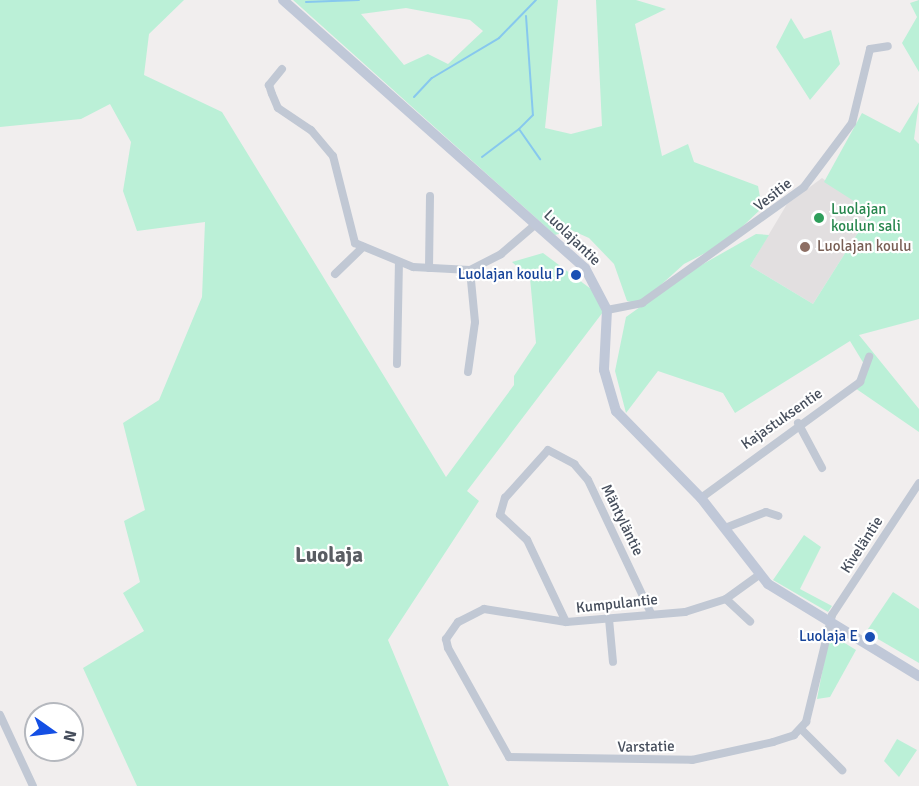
<!DOCTYPE html>
<meta charset="utf-8">
<style>
body{margin:0}
#map{position:relative;width:919px;height:786px;overflow:hidden;background:#f1eeee;font-family:Signika,sans-serif}
div>[style]{position:absolute}
[style*='--x']{left:calc(var(--x)*1px);top:calc(var(--y)*1px);width:calc(var(--w)*1px);rotate:calc(var(--a)*1deg)}
.education>*{inset:0;background:#e2dfe0}
.green>*{inset:0;background:#bbf0d7}
.stream>*{height:2px;margin:-1px;padding:0 1px;transform-origin:1px;border-radius:1px;background:#87c8ee}
.minor>*{height:8px;margin:-4px;padding:0 4px;transform-origin:4px;border-radius:4px;background:#c1c8d4}
.secondary>*{height:10px;margin:-5px;padding:0 5px;transform-origin:5px;border-radius:5px;background:#c0c8d8}
.dots>*{width:16px;height:16px;translate:-50% -50%;box-sizing:border-box;border:3px solid #fff;border-radius:50%}
span{translate:-50% -50%;white-space:nowrap;text-align:center;line-height:1.15;-webkit-text-stroke:4.5px #fff;paint-order:stroke}
.street-label{font-size:15px;color:#464e5c}
.leisure-label{font-size:15px;color:#27864d}
.left{translate:0 -50%;text-align:left}
.education-label{font-size:15px;color:#785e54}
.transit-label{font-size:15px;color:#164399}
.right{translate:-100% -50%;text-align:right}
.district-label{font-size:21px;color:#5a5d63;font-weight:700}
.north{position:absolute;left:24px;top:702px;width:60px;height:60px;box-sizing:border-box;background:#fff;border:2px solid #b5b8be;border-radius:50%;rotate:104deg;font-size:16px;font-weight:700;line-height:24px;text-align:center;color:#464e5c}
.north::after{content:'';display:block;margin:auto;width:21px;height:27px;background:#144fe4;clip-path:polygon(50% 0,100% 100%,50% 72%,0 100%)}
</style>
<div id="map">
<div class="education">
<i style="clip-path:polygon(822px 178px,871px 212px,813px 304px,750px 266px,787px 204px)"></i>
</div>
<div class="green">
<i style="clip-path:polygon(0 0,184px 0,149px 34px,144px 75px,222px 112px,446px 477px,514px 385px,514px 376px,536px 343px,530px 278px,512px 262px,543px 253px,595px 292px,603px 312px,467px 491px,479px 501px,388px 640px,449px 786px,137px 786px,83px 668px,144px 631px,123px 593px,140px 582px,124px 521px,145px 510px,123px 423px,159px 400px,202px 297px,205px 222px,137px 231px,123px 191px,131px 142px,110px 104px,81px 119px,0 127px)"></i>
<i style="clip-path:polygon(evenodd,293px 0,558px 0,545px 128px,571px 134px,602px 126px,596px 0,636px 0,666px 9px,635px 24px,662px 156px,688px 144px,694px 162px,758px 186px,762px 208px,742px 227px,744px 233px,684px 264px,652px 293px,635px 303px,627px 301px,614px 264px,589px 238px,571px 230px,555px 235px,293px 0,406px 8px,470px 20px,483px 31px,448px 64px,428px 54px,404px 65px,361px 14px,406px 8px)"></i>
<i style="clip-path:polygon(919px 0,919px 72px,902px 43px,917px 17px,910px 3px)"></i>
<i style="clip-path:polygon(791px 18px,804px 39px,831px 30px,840px 64px,810px 100px,776px 47px)"></i>
<i style="clip-path:polygon(919px 102px,914px 139px,919px 144px,919px 319px,859px 335px,919px 409px,919px 432px,855px 388px,864px 364px,850px 341px,735px 413px,723px 393px,658px 371px,626px 413px,615px 371px,626px 317px,689px 272px,756px 234px,769px 235px,750px 266px,813px 304px,871px 212px,824px 182px,862px 113px,900px 133px)"></i>
<i style="clip-path:polygon(804px 535px,821px 547px,800px 589px,832px 606px,828px 612px,773px 580px)"></i>
<i style="clip-path:polygon(893px 592px,919px 609px,919px 663px,866px 632px)"></i>
<i style="clip-path:polygon(840px 640px,856px 650px,830px 697px,817px 699px,828px 641px)"></i>
<i style="clip-path:polygon(897px 739px,917px 750px,899px 777px,884px 761px)"></i>
</div>
<div class="stream">
<i style="--x:306;--y:2;--w:53;--a:-2.2"></i>
<i style="--x:526;--y:16;--w:99;--a:86"></i>
<i style="--x:533;--y:115;--w:20;--a:135"></i>
<i style="--x:519;--y:129;--w:37;--a:55"></i>
<i style="--x:414;--y:97;--w:26;--a:-47"></i>
<i style="--x:432;--y:78;--w:78;--a:-30.8"></i>
<i style="--x:499;--y:38;--w:53;--a:-45.8"></i>
<i style="--x:482;--y:157;--w:46;--a:-37.1"></i>
</div>
<div class="minor">
<i style="--x:282;--y:69;--w:21;--a:129"></i>
<i style="--x:269;--y:85;--w:9;--a:72"></i>
<i style="--x:272;--y:94;--w:15;--a:67"></i>
<i style="--x:278;--y:108;--w:40;--a:34"></i>
<i style="--x:311;--y:130;--w:34;--a:50"></i>
<i style="--x:333;--y:156;--w:90;--a:75.8"></i>
<i style="--x:355;--y:243;--w:63;--a:22.5"></i>
<i style="--x:413;--y:267;--w:57;--a:3"></i>
<i style="--x:470;--y:270;--w:35;--a:-27"></i>
<i style="--x:501;--y:254;--w:46;--a:-40.6"></i>
<i style="--x:429;--y:268;--w:72;--a:-89.2"></i>
<i style="--x:335;--y:274;--w:39;--a:-44"></i>
<i style="--x:607;--y:310;--w:36;--a:-11"></i>
<i style="--x:642;--y:303;--w:199;--a:-35.6"></i>
<i style="--x:804;--y:187;--w:80;--a:-53.1"></i>
<i style="--x:852;--y:123;--w:76;--a:-76.3"></i>
<i style="--x:870;--y:49;--w:18;--a:-9"></i>
<i style="--x:397;--y:364;--w:102;--a:-88.9"></i>
<i style="--x:468;--y:372;--w:50;--a:-82"></i>
<i style="--x:475;--y:322;--w:52;--a:-95.5"></i>
<i style="--x:798;--y:423;--w:51;--a:61.9"></i>
<i style="--x:701;--y:498;--w:197;--a:-36.1"></i>
<i style="--x:860;--y:382;--w:27;--a:-70"></i>
<i style="--x:725;--y:528;--w:44;--a:-21.3"></i>
<i style="--x:766;--y:512;--w:13;--a:18"></i>
<i style="--x:759;--y:575;--w:41;--a:144"></i>
<i style="--x:726;--y:599;--w:43;--a:162.4"></i>
<i style="--x:685;--y:612;--w:119;--a:175.2"></i>
<i style="--x:566;--y:622;--w:83;--a:-171"></i>
<i style="--x:484;--y:609;--w:29;--a:153"></i>
<i style="--x:458;--y:622;--w:21;--a:125"></i>
<i style="--x:446;--y:639;--w:9;--a:77"></i>
<i style="--x:448;--y:648;--w:125;--a:60.8"></i>
<i style="--x:509;--y:757;--w:183;--a:0.9"></i>
<i style="--x:692;--y:760;--w:83;--a:-12.5"></i>
<i style="--x:773;--y:742;--w:22;--a:-18"></i>
<i style="--x:794;--y:735;--w:18;--a:-47"></i>
<i style="--x:806;--y:722;--w:110;--a:-76.3"></i>
<i style="--x:832;--y:615;--w:158;--a:-56.6"></i>
<i style="--x:726;--y:599;--w:33;--a:43"></i>
<i style="--x:609;--y:619;--w:43;--a:84.7"></i>
<i style="--x:566;--y:622;--w:91;--a:-115.4"></i>
<i style="--x:527;--y:540;--w:37;--a:-137"></i>
<i style="--x:500;--y:515;--w:18;--a:-74"></i>
<i style="--x:505;--y:498;--w:64;--a:-48.1"></i>
<i style="--x:548;--y:450;--w:30;--a:28"></i>
<i style="--x:574;--y:464;--w:21;--a:49"></i>
<i style="--x:588;--y:480;--w:147;--a:64.7"></i>
<i style="--x:0;--y:715;--w:78;--a:65.1"></i>
<i style="--x:802;--y:730;--w:57;--a:45"></i>
</div>
<div class="secondary">
<i style="--x:283;--y:0;--w:404;--a:41.6"></i>
<i style="--x:585;--y:268;--w:47;--a:62.4"></i>
<i style="--x:607;--y:310;--w:60;--a:92.9"></i>
<i style="--x:604;--y:370;--w:43;--a:73.7"></i>
<i style="--x:616;--y:411;--w:122;--a:45.7"></i>
<i style="--x:701;--y:498;--w:109;--a:52.1"></i>
<i style="--x:768;--y:584;--w:177;--a:31.4"></i>
</div>
<div class="dots">
<i style="left:819px;top:218px;background:#2e9e5b"></i>
<i style="left:805px;top:247px;background:#8d6e63"></i>
<i style="left:576px;top:275px;background:#1a4fb4"></i>
<i style="left:870px;top:637px;background:#1a4fb4"></i>
</div>
<div class="street-label">
<span style="left:773px;top:195px;rotate:-38deg">Vesitie</span>
<span style="left:572px;top:238px;rotate:44deg">Luolajantie</span>
<span style="left:782px;top:419px;rotate:-35deg">Kajastuksentie</span>
<span style="left:622px;top:520px;rotate:64deg">Mäntyläntie</span>
<span style="left:862px;top:545px;rotate:-57deg">Kiveläntie</span>
<span style="left:617px;top:604px;rotate:-6deg">Kumpulantie</span>
<span style="left:646px;top:747px;rotate:-1deg">Varstatie</span>
</div>
<div class="leisure-label">
<span class="left" style="left:831px;top:218px">Luolajan<br>koulun sali</span>
</div>
<div class="education-label">
<span class="left" style="left:817px;top:247px">Luolajan koulu</span>
</div>
<div class="transit-label">
<span class="right" style="left:564px;top:275px">Luolajan koulu P</span>
<span class="right" style="left:858px;top:637px">Luolaja E</span>
</div>
<div class="district-label">
<span style="left:329px;top:555px">Luolaja</span>
</div>
<div class="north">N</div>
</div>
